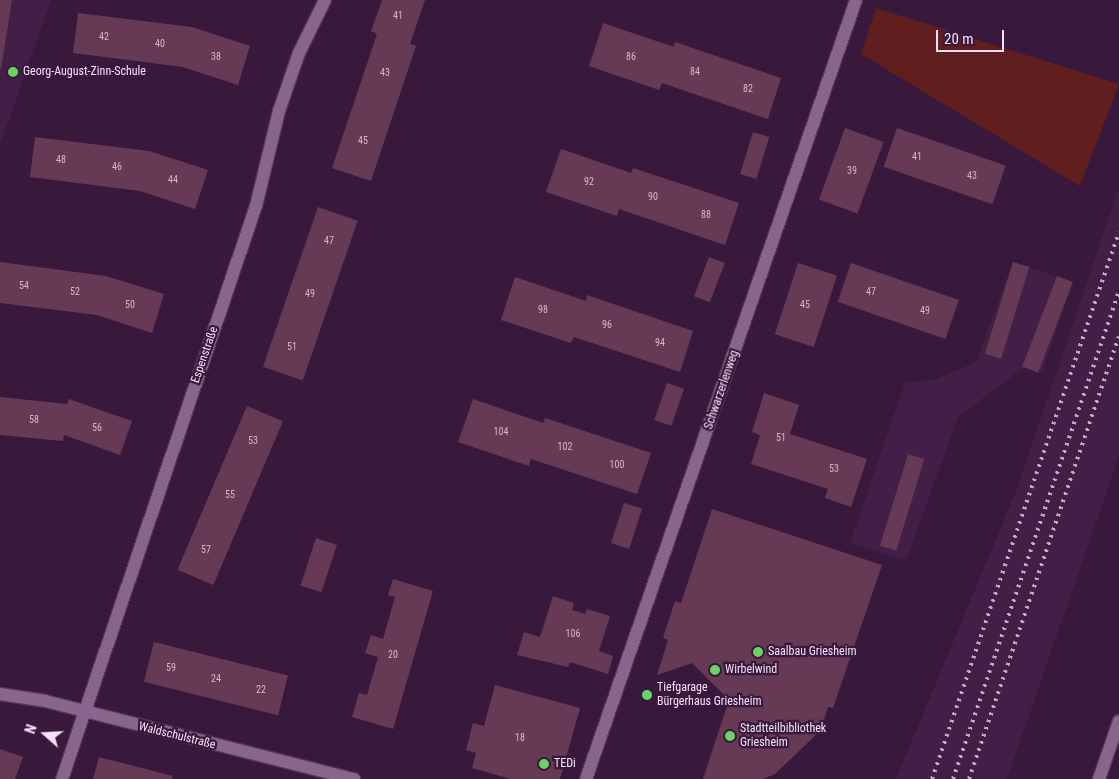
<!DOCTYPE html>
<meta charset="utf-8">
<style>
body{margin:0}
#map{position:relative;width:1119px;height:779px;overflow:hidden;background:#38193c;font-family:"Roboto Condensed",sans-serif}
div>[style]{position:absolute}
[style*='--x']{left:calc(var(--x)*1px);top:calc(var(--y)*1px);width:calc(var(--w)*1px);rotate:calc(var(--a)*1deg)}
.built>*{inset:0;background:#431f48}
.green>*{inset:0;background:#601e1e}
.building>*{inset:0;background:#663a55;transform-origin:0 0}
.roads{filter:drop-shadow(1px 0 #523855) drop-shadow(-1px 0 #523855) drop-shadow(0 1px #523855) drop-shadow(0 -1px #523855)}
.minor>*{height:12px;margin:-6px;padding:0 6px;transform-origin:6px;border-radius:6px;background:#89658d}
.rail>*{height:4px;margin-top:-2px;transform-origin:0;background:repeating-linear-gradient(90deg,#c1aac4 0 2.5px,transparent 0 7.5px)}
.dots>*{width:14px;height:14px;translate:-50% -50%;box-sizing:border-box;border:2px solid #38193c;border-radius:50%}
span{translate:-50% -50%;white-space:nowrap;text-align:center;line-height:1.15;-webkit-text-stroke:4.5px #38193c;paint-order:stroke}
.number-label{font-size:10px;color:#d2b8cf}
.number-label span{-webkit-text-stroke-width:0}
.poi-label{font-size:12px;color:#f6e2f8}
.left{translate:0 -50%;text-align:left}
.street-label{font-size:12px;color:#f6e2f8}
.north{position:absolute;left:20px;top:709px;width:50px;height:50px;-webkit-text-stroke:4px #38193c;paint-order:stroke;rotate:289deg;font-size:14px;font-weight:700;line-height:20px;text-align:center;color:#f6e2f8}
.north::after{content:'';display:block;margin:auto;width:18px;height:22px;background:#f6e2f8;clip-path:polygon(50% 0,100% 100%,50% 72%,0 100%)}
.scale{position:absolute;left:936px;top:30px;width:68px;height:22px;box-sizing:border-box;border:2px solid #f6e2f8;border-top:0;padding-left:6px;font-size:15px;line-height:18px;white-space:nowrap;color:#f6e2f8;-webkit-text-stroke:4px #38193c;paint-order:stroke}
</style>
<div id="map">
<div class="built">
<i style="clip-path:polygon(0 0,51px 0,0 145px)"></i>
<i style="clip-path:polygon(1119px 188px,1119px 456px,1007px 779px,896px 779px,1017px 489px)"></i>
<i style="clip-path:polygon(1013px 262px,1073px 282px,1042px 373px,1026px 368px,1020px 370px,958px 417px,906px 560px,850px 543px,905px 383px,937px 379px,976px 362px)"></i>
</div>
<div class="green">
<i style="clip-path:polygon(876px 8px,1119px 84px,1080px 186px,861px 54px)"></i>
</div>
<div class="building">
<i style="clip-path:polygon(0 0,12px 0,1px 69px,0 69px)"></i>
<i style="clip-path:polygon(382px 0,425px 0,410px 44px,416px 46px,371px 181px,332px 168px,377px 34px,371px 31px)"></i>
<i style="clip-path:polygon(78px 13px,192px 27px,250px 46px,238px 85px,183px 67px,73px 53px)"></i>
<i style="clip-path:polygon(603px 23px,674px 47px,675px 42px,781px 78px,768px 119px,662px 83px,659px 90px,589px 66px)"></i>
<i style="left:845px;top:128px;width:41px;height:76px;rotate:20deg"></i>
<i style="left:897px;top:128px;width:115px;height:41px;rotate:19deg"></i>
<i style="left:753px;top:132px;width:17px;height:44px;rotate:17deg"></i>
<i style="clip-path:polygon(35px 137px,149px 151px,208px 170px,195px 209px,140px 191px,30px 177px)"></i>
<i style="clip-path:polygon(561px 149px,631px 173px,633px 168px,739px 203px,725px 245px,619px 209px,617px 216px,546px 192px)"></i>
<i style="left:318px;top:207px;width:42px;height:169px;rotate:19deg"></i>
<i style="left:709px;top:257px;width:17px;height:42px;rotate:21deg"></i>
<i style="clip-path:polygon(0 262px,106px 276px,164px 294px,152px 333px,97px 315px,0 303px)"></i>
<i style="left:1013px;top:262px;width:17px;height:96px;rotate:17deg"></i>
<i style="left:798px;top:263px;width:41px;height:75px;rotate:18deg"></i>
<i style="left:851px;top:263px;width:114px;height:41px;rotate:19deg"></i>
<i style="left:1057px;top:276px;width:17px;height:97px;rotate:21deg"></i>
<i style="clip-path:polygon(515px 277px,586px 301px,587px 295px,693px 331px,680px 372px,574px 337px,571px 343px,501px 320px)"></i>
<i style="left:667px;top:383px;width:18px;height:39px;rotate:19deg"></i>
<i style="clip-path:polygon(764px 393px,799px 405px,790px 434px,867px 459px,851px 507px,825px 498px,828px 489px,751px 464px,760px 435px,752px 432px)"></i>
<i style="clip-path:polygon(0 397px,67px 404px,69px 399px,132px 421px,120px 455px,64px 435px,63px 441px,0 435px)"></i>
<i style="clip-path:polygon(473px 399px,543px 423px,545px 418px,651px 453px,637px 494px,531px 459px,529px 466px,458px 442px)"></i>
<i style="left:247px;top:406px;width:39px;height:178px;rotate:23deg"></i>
<i style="left:908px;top:454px;width:17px;height:96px;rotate:17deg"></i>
<i style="left:624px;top:503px;width:19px;height:42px;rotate:18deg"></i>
<i style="clip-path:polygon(712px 509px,882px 565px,833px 708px,828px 707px,821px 730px,775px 774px,763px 779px,703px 779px,729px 700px,692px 663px,657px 675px,668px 640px,663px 638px,675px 601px,681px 603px)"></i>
<i style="left:316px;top:538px;width:22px;height:50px;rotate:18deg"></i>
<i style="clip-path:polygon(393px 579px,433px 591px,393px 729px,352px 717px,359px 693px,367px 695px,378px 657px,365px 653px,371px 635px,383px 639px,395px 597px,388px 595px)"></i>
<i style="clip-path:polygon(553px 596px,574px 603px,572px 610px,585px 614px,587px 609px,610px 616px,599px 651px,613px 656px,608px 674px,570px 662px,568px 667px,517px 655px,524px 632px,540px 637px)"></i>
<i style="left:154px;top:642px;width:138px;height:41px;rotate:14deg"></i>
<i style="clip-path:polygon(495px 685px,580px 708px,560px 779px,511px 779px,472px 768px,476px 753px,466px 750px,473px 723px,484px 726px)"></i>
<i style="clip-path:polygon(0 749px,23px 757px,15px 779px,0 779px)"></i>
<i style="clip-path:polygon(99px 757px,173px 776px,172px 779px,93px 779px)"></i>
</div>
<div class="roads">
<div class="minor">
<i style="--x:0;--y:694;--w:46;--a:8.8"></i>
<i style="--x:45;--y:701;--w:319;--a:14.2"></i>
<i style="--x:62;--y:779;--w:605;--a:-71.3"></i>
<i style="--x:256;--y:206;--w:98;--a:-76.4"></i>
<i style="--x:279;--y:111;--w:61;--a:-71"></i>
<i style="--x:299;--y:53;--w:59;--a:-63.9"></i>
<i style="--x:586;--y:779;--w:824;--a:-70.88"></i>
<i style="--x:1099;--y:779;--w:61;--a:-71"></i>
</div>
</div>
<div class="rail">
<i style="--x:932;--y:779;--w:578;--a:-71.13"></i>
<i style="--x:953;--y:779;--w:515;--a:-71.21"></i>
<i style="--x:969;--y:779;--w:467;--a:-71.3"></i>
</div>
<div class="dots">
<i style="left:13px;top:72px;background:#68d465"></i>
<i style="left:758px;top:652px;background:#68d465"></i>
<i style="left:715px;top:670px;background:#68d465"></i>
<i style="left:647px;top:695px;background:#68d465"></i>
<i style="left:730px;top:736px;background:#68d465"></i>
<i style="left:544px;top:764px;background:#68d465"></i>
</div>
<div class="number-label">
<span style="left:398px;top:16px">41</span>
<span style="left:104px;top:37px">42</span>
<span style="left:160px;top:44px">40</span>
<span style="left:216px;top:57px">38</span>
<span style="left:631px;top:57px">86</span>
<span style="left:695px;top:72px">84</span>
<span style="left:385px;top:73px">43</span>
<span style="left:748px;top:89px">82</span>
<span style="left:363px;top:141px">45</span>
<span style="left:917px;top:157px">41</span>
<span style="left:61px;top:160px">48</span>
<span style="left:117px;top:167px">46</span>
<span style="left:852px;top:171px">39</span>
<span style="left:972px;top:176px">43</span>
<span style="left:173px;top:180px">44</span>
<span style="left:589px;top:182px">92</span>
<span style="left:653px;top:197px">90</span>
<span style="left:706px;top:215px">88</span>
<span style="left:329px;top:241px">47</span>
<span style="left:24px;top:286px">54</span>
<span style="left:75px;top:292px">52</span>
<span style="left:871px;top:292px">47</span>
<span style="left:310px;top:294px">49</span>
<span style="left:130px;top:305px">50</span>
<span style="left:805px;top:305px">45</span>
<span style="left:543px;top:310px">98</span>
<span style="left:925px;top:311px">49</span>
<span style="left:607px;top:325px">96</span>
<span style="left:660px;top:343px">94</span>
<span style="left:292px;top:347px">51</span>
<span style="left:34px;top:420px">58</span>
<span style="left:97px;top:428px">56</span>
<span style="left:501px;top:432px">104</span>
<span style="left:781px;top:438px">51</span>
<span style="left:253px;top:441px">53</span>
<span style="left:565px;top:447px">102</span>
<span style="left:617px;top:465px">100</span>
<span style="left:834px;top:469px">53</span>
<span style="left:230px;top:495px">55</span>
<span style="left:206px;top:550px">57</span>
<span style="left:573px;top:634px">106</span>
<span style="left:393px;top:655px">20</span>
<span style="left:171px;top:668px">59</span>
<span style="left:216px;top:679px">24</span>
<span style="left:261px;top:690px">22</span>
<span style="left:520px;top:738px">18</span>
</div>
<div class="poi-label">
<span class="left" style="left:23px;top:72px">Georg-August-Zinn-Schule</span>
<span class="left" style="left:768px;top:652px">Saalbau Griesheim</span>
<span class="left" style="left:725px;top:670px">Wirbelwind</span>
<span class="left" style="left:657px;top:695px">Tiefgarage<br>Bürgerhaus Griesheim</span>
<span class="left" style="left:740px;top:736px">Stadtteilbibliothek<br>Griesheim</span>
<span class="left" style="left:554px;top:764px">TEDi</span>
</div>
<div class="street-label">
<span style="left:205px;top:355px;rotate:-71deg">Espenstraße</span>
<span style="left:722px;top:390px;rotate:-71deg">Schwarzerlenweg</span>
<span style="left:177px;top:736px;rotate:14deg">Waldschulstraße</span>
</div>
<div class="north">N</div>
<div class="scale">20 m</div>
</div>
